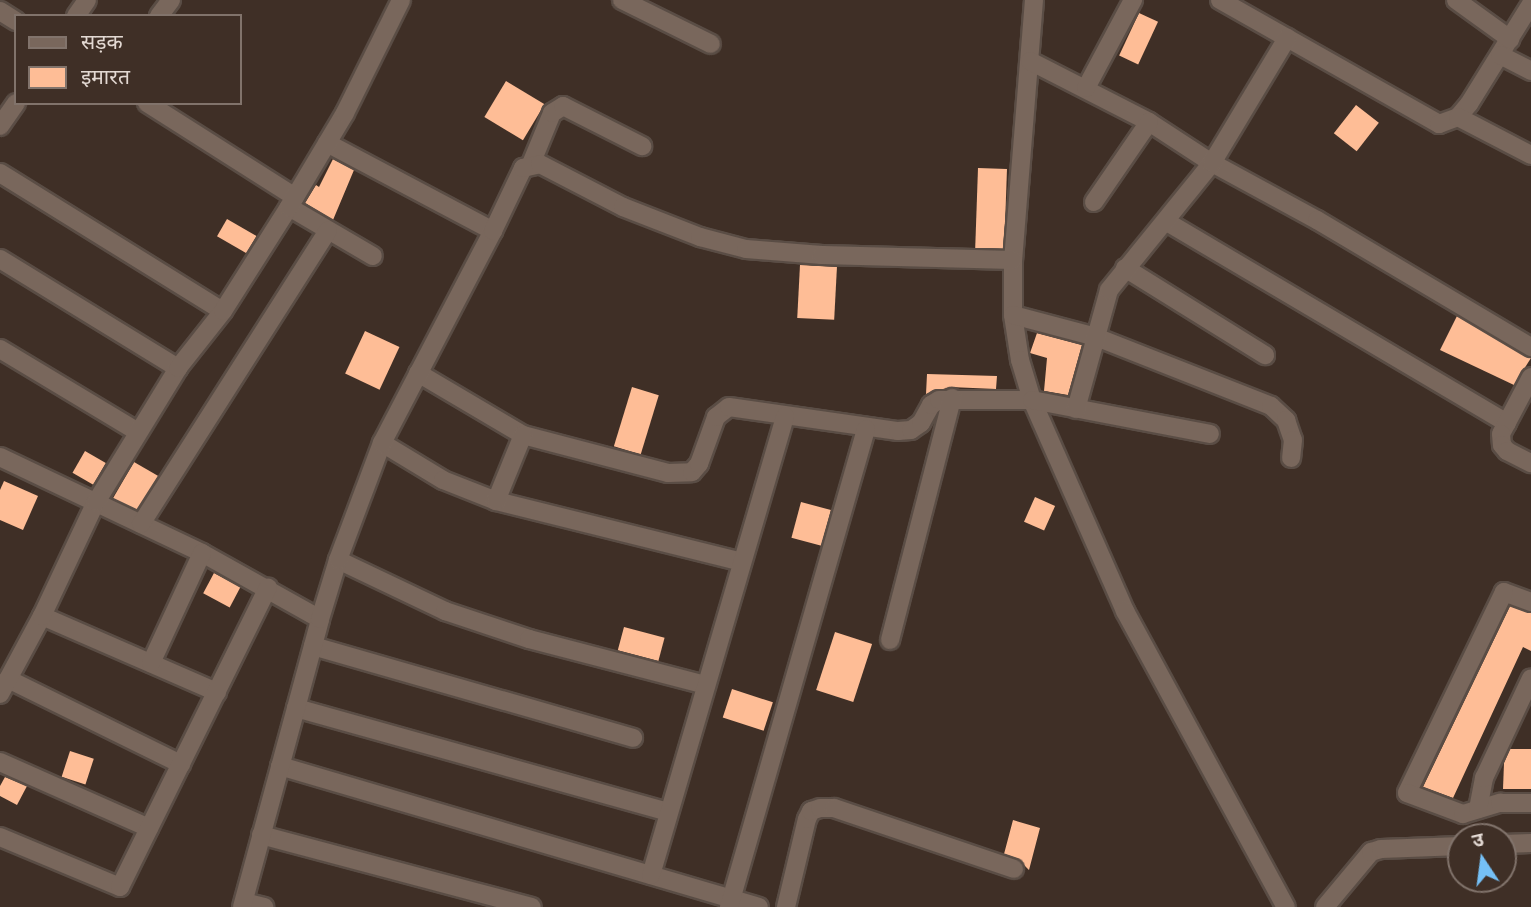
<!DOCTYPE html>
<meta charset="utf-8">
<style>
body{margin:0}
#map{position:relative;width:1531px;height:907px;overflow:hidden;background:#3f2f26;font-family:"IBM Plex Sans","Noto Sans Devanagari",sans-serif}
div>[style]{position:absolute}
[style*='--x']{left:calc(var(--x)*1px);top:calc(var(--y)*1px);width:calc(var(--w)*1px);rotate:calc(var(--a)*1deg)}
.building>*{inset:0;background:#febd96;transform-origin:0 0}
.roads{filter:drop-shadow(2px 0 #5a4d45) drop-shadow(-2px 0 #5a4d45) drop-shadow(0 2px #5a4d45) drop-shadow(0 -2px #5a4d45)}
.minor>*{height:18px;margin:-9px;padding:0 9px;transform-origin:9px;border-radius:9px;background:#79675c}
span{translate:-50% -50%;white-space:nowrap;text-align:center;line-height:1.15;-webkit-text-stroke:7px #3f2f26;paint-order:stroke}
.legend{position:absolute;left:14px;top:14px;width:228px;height:91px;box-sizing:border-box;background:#3f2f26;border:2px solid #81736b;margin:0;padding:9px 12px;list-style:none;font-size:21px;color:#e3d9d3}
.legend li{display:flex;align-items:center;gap:14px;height:35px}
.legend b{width:35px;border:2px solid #81736b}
.north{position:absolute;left:1447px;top:823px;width:70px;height:70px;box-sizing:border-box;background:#3f2f26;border:2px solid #81736b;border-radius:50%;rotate:347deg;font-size:19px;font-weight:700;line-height:28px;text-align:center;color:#e3d9d3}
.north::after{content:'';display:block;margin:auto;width:24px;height:32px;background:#75c0f6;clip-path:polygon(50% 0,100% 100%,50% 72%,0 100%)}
</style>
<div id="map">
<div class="building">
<i style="left:1139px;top:13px;width:21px;height:47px;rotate:25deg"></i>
<i style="left:506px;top:81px;width:45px;height:42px;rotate:31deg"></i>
<i style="left:1356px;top:105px;width:29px;height:36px;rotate:38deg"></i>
<i style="clip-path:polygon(333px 159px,354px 170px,333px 220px,305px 203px,316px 185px,319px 187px)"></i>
<i style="left:978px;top:168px;width:29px;height:80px;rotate:2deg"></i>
<i style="left:227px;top:219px;width:34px;height:20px;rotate:30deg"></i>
<i style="left:800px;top:265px;width:37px;height:53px;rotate:3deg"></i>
<i style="clip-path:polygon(1457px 316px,1531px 358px,1514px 385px,1440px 350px)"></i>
<i style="left:365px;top:331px;width:38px;height:47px;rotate:25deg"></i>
<i style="clip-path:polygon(1037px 333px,1082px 345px,1068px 395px,1044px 391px,1047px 358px,1030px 353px)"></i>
<i style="clip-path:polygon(927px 374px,997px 376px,996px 389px,950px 387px,926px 394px)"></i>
<i style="left:632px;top:387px;width:28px;height:62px;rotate:17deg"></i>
<i style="left:85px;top:451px;width:24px;height:25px;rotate:30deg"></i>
<i style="left:134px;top:462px;width:28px;height:42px;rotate:30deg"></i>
<i style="clip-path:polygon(4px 481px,38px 496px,23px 530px,0 520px,0 490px)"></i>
<i style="left:1035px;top:497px;width:22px;height:27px;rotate:24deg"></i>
<i style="left:801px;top:502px;width:31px;height:37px;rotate:15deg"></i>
<i style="left:214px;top:573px;width:30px;height:23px;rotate:28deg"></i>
<i style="clip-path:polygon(1510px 606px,1531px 613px,1531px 651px,1523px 647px,1453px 798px,1423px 787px)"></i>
<i style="left:624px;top:627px;width:42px;height:24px;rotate:15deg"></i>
<i style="left:835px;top:632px;width:39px;height:61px;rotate:18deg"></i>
<i style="left:732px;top:689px;width:43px;height:30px;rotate:18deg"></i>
<i style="clip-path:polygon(1510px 749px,1531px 749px,1531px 789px,1503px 789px,1504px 763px)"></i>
<i style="left:70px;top:751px;width:25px;height:27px;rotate:18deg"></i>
<i style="clip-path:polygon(5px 777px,27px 786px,17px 805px,0 796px,0 786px)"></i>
<i style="clip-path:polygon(1013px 820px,1040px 828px,1029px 870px,1018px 859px,1004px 854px)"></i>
</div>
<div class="roads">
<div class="minor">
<i style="--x:622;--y:0;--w:99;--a:26.3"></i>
<i style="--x:1034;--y:0;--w:261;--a:94.6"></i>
<i style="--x:1013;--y:260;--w:55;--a:90"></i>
<i style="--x:1013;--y:315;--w:46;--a:81.2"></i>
<i style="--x:1020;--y:360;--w:42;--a:73.3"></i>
<i style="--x:1032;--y:400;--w:231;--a:66.2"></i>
<i style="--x:1125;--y:611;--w:337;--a:61.5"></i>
<i style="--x:1220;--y:0;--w:252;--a:29.5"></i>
<i style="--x:1439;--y:124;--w:20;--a:-20"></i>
<i style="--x:1458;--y:117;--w:17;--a:-50"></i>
<i style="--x:1469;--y:104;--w:118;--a:-58.2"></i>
<i style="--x:1456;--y:0;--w:67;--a:35.8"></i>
<i style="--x:0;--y:11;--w:19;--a:32"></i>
<i style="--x:76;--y:16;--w:19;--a:-55"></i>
<i style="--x:159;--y:16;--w:20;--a:-53"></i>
<i style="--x:1500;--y:55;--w:35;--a:27"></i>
<i style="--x:1030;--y:61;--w:134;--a:27.1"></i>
<i style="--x:1149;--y:122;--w:75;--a:33.1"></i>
<i style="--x:1212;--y:163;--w:119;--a:28.5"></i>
<i style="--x:1317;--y:220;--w:249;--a:30.7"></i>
<i style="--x:1086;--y:88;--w:100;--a:-61.9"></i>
<i style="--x:147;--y:103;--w:175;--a:32.4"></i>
<i style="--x:1458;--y:117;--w:82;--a:27.5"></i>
<i style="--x:0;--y:126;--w:28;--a:-55"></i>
<i style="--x:327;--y:143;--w:188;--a:27.9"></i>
<i style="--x:531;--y:164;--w:55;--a:-67.6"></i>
<i style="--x:552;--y:113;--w:13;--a:-32"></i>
<i style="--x:563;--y:106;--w:89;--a:26.9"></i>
<i style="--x:0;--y:173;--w:262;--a:31.8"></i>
<i style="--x:1094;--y:202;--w:97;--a:-55.5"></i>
<i style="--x:289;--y:207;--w:97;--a:30.3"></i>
<i style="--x:1167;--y:222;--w:395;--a:30.6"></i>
<i style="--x:0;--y:259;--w:209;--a:31.5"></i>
<i style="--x:1125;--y:268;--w:165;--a:31.9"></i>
<i style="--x:1013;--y:315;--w:86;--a:14.8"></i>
<i style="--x:1096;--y:337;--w:188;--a:21.5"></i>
<i style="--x:1271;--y:406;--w:21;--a:43"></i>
<i style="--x:1286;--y:420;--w:21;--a:71"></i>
<i style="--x:1293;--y:440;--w:18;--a:96"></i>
<i style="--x:0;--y:349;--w:161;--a:31"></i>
<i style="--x:418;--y:373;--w:122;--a:30.6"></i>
<i style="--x:523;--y:435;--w:150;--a:14.7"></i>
<i style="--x:668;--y:473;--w:24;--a:-2"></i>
<i style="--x:692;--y:472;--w:11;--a:-49"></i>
<i style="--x:699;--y:464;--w:50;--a:-70.1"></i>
<i style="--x:716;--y:417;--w:16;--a:-38"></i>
<i style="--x:729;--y:407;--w:171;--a:8.1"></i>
<i style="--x:898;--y:431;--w:13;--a:-4"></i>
<i style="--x:911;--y:430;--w:12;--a:-35"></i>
<i style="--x:921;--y:423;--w:21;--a:-61"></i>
<i style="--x:931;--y:405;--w:9;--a:-32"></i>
<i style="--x:939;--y:400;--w:93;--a:0"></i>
<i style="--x:1032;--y:400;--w:181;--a:10.8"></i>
<i style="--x:1531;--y:377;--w:64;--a:117.8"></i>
<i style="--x:1501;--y:434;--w:11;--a:85"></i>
<i style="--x:1502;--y:445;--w:8;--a:50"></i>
<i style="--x:1507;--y:451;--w:27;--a:27"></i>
<i style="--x:1076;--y:409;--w:123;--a:-74.5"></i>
<i style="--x:1109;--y:290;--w:164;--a:-51"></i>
<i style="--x:1212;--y:163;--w:146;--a:-59"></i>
<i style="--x:382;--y:443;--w:71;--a:31.2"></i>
<i style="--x:443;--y:480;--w:57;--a:21.6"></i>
<i style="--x:496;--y:501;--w:253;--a:13.9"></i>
<i style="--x:0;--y:457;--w:224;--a:25.4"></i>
<i style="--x:202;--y:553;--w:135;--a:29.2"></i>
<i style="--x:496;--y:501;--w:71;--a:-67.8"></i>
<i style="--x:141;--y:524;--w:348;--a:-57.5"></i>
<i style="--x:338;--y:560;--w:119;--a:25.5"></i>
<i style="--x:445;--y:611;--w:89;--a:18.4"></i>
<i style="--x:529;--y:639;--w:183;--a:14.6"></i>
<i style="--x:1531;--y:602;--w:29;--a:-160"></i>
<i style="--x:1504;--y:592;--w:223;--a:115.8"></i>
<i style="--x:1407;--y:793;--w:60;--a:20.6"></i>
<i style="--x:1463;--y:814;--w:39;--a:-17"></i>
<i style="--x:1500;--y:803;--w:31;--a:0"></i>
<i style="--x:42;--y:616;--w:191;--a:23.5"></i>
<i style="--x:890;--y:640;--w:250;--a:-75.6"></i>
<i style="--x:313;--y:646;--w:333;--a:16"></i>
<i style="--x:151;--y:663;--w:121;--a:-65.1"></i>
<i style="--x:8;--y:679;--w:193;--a:26.2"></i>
<i style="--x:0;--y:694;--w:89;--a:-61.7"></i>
<i style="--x:42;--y:616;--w:126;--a:-64.7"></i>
<i style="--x:96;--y:502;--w:157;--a:-58.5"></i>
<i style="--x:178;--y:368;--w:73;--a:-51.7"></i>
<i style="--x:223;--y:311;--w:123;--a:-57.6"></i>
<i style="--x:289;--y:207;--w:109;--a:-59.2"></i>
<i style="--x:345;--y:113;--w:126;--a:-63.6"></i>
<i style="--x:296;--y:708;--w:387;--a:15.6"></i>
<i style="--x:0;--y:762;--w:163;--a:23.9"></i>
<i style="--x:280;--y:766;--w:499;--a:16.4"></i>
<i style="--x:1478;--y:809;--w:32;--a:-79"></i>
<i style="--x:1484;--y:778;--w:110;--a:-64.8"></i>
<i style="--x:261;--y:835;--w:280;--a:14.9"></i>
<i style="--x:0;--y:837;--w:130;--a:22.6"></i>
<i style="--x:120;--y:887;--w:334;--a:-63.7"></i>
<i style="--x:1503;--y:844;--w:28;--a:-2"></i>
<i style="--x:651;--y:875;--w:478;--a:-73.7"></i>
<i style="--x:244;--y:902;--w:21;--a:14"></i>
<i style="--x:242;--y:907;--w:298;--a:-74.8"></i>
<i style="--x:320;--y:619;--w:62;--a:-73"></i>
<i style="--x:338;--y:560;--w:125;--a:-69.4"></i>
<i style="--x:382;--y:443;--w:239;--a:-62.4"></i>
<i style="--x:493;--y:231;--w:70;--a:-64.5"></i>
<i style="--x:523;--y:168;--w:17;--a:-13"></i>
<i style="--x:540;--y:164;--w:93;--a:27.4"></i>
<i style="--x:623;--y:207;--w:83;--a:21.3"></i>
<i style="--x:700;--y:237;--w:48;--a:14.6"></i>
<i style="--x:746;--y:249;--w:76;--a:4.5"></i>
<i style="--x:822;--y:255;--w:191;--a:1.5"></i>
<i style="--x:729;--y:907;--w:497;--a:-74"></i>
<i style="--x:786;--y:907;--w:90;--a:-76.6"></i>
<i style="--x:807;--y:819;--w:9;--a:-63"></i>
<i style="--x:811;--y:811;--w:9;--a:-18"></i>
<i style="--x:820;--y:808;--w:14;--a:0"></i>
<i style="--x:834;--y:808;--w:190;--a:18.7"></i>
<i style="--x:1325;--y:907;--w:72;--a:-50.1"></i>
<i style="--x:1371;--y:852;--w:10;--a:-17"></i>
<i style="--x:1381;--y:849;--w:80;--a:-2.1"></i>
</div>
</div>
<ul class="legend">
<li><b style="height:9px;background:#79675c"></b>सड़क</li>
<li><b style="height:19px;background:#febd96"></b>इमारत</li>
</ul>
<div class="north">उ</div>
</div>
